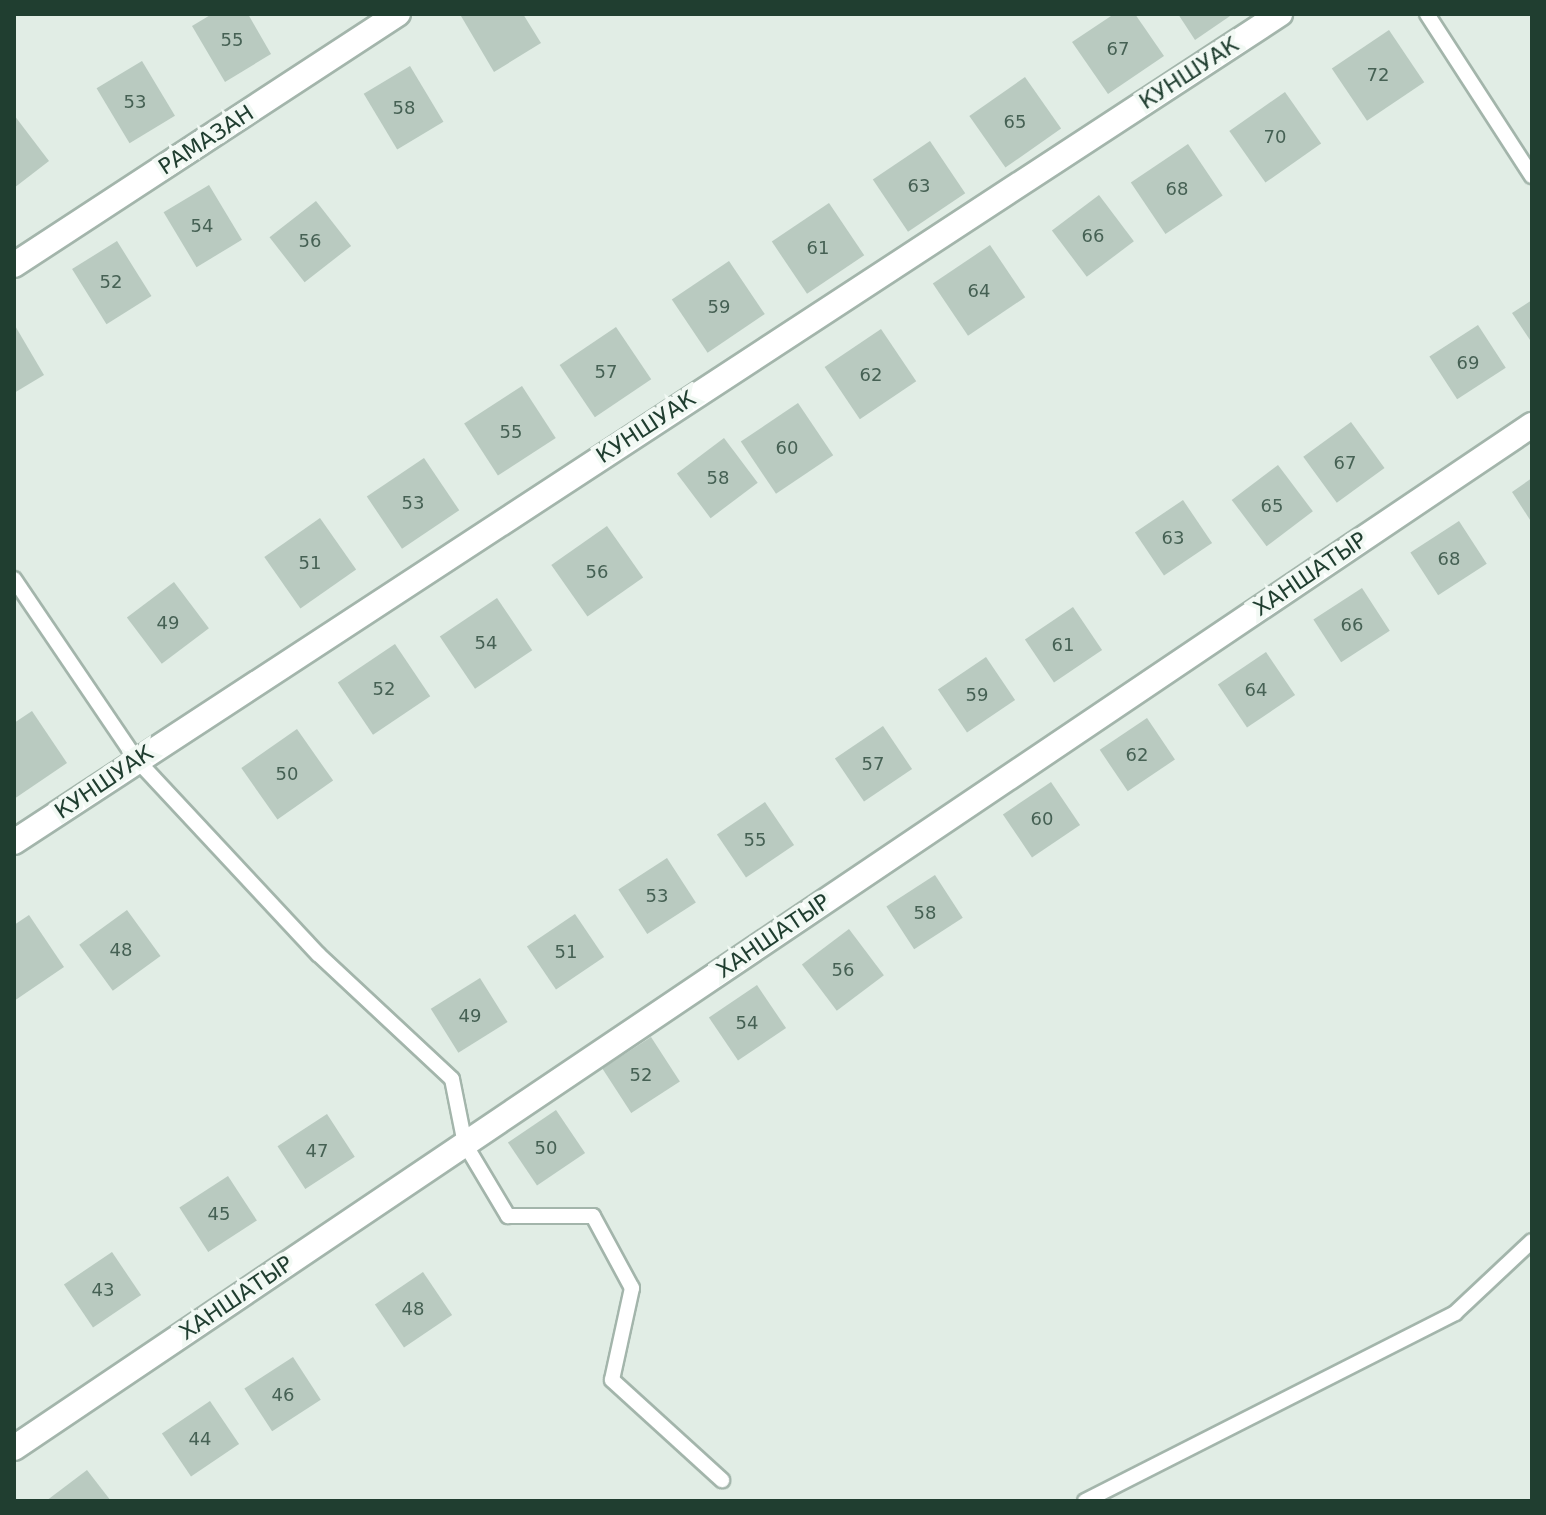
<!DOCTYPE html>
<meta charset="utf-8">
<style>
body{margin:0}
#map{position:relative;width:1546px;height:1515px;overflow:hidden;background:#e1ede5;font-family:"DejaVu Sans",sans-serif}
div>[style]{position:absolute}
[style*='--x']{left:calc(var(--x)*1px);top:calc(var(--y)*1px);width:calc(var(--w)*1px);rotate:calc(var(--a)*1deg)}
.building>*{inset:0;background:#b9cac0;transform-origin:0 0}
.roads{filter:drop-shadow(2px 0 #a3b5ab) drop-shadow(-2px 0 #a3b5ab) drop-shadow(0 2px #a3b5ab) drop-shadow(0 -2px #a3b5ab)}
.lane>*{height:14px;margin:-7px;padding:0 7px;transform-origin:7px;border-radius:7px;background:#fff}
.street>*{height:24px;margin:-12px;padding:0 12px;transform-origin:12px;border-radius:12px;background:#fff}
span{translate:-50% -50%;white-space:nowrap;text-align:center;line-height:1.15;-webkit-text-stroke:8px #f2f9f4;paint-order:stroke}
.number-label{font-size:18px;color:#466154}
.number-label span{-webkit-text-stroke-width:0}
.street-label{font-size:22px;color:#203e30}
.frame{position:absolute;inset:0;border:16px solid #203e30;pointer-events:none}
</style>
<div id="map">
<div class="building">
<i style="clip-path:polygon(212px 14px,248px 14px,271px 54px,225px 82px,192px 26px)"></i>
<i style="clip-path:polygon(523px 14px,541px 43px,494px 72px,461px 16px)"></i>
<i style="clip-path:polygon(1114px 14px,1135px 14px,1164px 56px,1108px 94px,1072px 42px)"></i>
<i style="clip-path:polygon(1178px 14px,1233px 14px,1195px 40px)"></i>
<i style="left:1389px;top:30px;width:63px;height:69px;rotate:56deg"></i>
<i style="left:142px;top:61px;width:64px;height:53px;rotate:59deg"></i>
<i style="left:410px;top:66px;width:65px;height:54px;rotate:59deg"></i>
<i style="left:1025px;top:77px;width:63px;height:68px;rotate:55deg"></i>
<i style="left:1285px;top:92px;width:63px;height:68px;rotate:55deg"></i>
<i style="clip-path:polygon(14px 115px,49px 161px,14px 188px)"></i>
<i style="left:930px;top:141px;width:63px;height:69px;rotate:56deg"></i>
<i style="left:1188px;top:144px;width:62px;height:69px;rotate:56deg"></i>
<i style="left:209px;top:185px;width:64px;height:53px;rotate:59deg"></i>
<i style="left:1099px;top:195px;width:58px;height:59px;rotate:53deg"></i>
<i style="left:316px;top:201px;width:57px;height:59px;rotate:52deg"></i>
<i style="left:829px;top:203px;width:63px;height:69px;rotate:56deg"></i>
<i style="left:117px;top:241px;width:65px;height:53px;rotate:58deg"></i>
<i style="left:990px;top:245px;width:63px;height:69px;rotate:56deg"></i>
<i style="left:729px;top:261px;width:64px;height:69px;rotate:56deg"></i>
<i style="clip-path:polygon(1532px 300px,1532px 343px,1512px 313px)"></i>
<i style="clip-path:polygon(14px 324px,44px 375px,14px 393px)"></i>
<i style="left:1478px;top:325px;width:51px;height:58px;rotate:57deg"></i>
<i style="left:616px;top:327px;width:63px;height:68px;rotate:56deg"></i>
<i style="left:881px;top:329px;width:63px;height:68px;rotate:56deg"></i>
<i style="left:522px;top:386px;width:62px;height:69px;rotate:57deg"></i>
<i style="left:798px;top:403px;width:63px;height:69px;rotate:56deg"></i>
<i style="left:1351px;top:422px;width:57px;height:59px;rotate:54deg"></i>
<i style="left:724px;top:438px;width:56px;height:59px;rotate:53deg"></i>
<i style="left:424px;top:458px;width:63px;height:69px;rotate:56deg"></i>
<i style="left:1278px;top:465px;width:58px;height:58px;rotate:53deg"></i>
<i style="clip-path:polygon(1532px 478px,1532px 523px,1512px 492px)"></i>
<i style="left:1183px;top:500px;width:52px;height:58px;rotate:56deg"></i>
<i style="left:320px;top:518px;width:63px;height:68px;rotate:55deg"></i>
<i style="left:1459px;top:521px;width:51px;height:58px;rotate:57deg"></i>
<i style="left:607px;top:526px;width:63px;height:68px;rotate:55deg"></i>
<i style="left:174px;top:582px;width:58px;height:59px;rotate:53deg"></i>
<i style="left:1362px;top:588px;width:51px;height:58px;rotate:57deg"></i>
<i style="left:497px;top:598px;width:63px;height:69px;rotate:56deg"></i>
<i style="left:1073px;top:607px;width:52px;height:58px;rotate:56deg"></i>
<i style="left:395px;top:644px;width:63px;height:69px;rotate:56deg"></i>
<i style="left:1266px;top:652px;width:52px;height:58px;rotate:56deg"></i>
<i style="left:986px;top:657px;width:52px;height:58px;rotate:56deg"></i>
<i style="clip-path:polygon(32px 711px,67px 763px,14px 799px,14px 723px)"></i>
<i style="left:1147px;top:718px;width:50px;height:57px;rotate:56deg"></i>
<i style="left:883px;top:726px;width:52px;height:58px;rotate:56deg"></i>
<i style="left:297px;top:729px;width:63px;height:68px;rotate:55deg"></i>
<i style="left:1051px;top:782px;width:52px;height:58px;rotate:56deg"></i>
<i style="left:765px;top:802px;width:52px;height:58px;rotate:56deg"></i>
<i style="left:667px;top:858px;width:53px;height:58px;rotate:57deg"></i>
<i style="left:935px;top:875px;width:51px;height:58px;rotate:57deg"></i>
<i style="left:127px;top:910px;width:57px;height:59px;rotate:54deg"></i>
<i style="left:575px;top:914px;width:52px;height:58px;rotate:56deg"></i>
<i style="clip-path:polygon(29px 915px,64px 967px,14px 1001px,14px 925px)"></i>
<i style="left:849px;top:929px;width:58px;height:59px;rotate:53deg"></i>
<i style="left:480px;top:978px;width:52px;height:58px;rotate:58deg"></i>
<i style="left:757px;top:985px;width:52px;height:58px;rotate:56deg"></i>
<i style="left:651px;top:1037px;width:53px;height:58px;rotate:57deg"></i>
<i style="left:556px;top:1110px;width:52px;height:58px;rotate:56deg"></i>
<i style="left:327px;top:1114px;width:51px;height:59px;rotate:57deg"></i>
<i style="left:228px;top:1176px;width:53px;height:58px;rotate:57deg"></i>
<i style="left:112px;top:1252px;width:52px;height:58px;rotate:56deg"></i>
<i style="left:423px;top:1272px;width:52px;height:58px;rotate:56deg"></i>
<i style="left:293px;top:1357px;width:51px;height:58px;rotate:57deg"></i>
<i style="left:210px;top:1401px;width:52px;height:58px;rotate:56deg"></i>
<i style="clip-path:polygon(87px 1470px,111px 1501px,46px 1501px)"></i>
</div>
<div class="roads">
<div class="lane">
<i style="--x:1427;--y:14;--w:193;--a:57.1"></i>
<i style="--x:14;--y:579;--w:217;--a:55.9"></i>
<i style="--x:136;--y:759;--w:267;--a:47"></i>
<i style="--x:318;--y:954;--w:183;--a:43"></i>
<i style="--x:452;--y:1079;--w:66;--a:78.7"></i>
<i style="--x:465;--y:1144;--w:84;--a:59.2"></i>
<i style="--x:508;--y:1216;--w:85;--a:0"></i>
<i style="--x:593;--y:1216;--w:82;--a:61.6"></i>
<i style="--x:632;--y:1288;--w:94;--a:102.3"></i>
<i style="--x:612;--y:1380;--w:149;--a:42.3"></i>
<i style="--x:1085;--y:1501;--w:415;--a:-26.9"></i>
<i style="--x:1455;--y:1313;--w:105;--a:-43.1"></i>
</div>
<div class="street">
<i style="--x:14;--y:265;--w:459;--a:-33.2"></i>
<i style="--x:14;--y:842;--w:1513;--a:-33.19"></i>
<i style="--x:14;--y:1448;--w:1831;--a:-33.98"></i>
</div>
</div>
<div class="number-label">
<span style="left:232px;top:40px">55</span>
<span style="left:1118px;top:49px">67</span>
<span style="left:1378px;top:75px">72</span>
<span style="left:135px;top:102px">53</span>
<span style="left:404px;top:108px">58</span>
<span style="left:1015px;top:122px">65</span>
<span style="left:1275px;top:137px">70</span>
<span style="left:919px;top:186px">63</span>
<span style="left:1177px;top:189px">68</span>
<span style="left:202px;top:226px">54</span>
<span style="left:1093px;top:236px">66</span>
<span style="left:310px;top:241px">56</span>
<span style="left:818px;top:248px">61</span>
<span style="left:111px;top:282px">52</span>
<span style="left:979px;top:291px">64</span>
<span style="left:719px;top:307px">59</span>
<span style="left:1468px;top:363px">69</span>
<span style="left:606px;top:372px">57</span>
<span style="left:871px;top:375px">62</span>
<span style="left:511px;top:432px">55</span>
<span style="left:787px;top:448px">60</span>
<span style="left:1345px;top:463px">67</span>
<span style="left:718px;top:478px">58</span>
<span style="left:413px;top:503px">53</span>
<span style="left:1272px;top:506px">65</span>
<span style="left:1173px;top:538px">63</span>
<span style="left:1449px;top:559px">68</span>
<span style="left:310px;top:563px">51</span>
<span style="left:597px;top:572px">56</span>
<span style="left:168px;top:623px">49</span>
<span style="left:1352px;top:625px">66</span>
<span style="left:486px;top:643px">54</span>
<span style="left:1063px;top:645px">61</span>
<span style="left:384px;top:689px">52</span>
<span style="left:1256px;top:690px">64</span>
<span style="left:977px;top:695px">59</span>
<span style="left:1137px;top:755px">62</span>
<span style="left:873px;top:764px">57</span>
<span style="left:287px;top:774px">50</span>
<span style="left:1042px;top:819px">60</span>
<span style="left:755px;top:840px">55</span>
<span style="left:657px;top:896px">53</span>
<span style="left:925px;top:913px">58</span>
<span style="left:121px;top:950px">48</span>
<span style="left:566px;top:952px">51</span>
<span style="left:843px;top:970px">56</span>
<span style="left:470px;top:1016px">49</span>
<span style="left:747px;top:1023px">54</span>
<span style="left:641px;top:1075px">52</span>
<span style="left:546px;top:1148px">50</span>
<span style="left:317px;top:1151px">47</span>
<span style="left:219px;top:1214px">45</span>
<span style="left:103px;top:1290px">43</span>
<span style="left:413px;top:1309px">48</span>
<span style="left:283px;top:1395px">46</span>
<span style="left:200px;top:1439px">44</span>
</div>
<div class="street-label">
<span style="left:1189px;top:73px;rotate:-33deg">КУНШУАК</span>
<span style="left:206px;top:140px;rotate:-33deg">РАМАЗАН</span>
<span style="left:646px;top:427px;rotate:-33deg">КУНШУАК</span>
<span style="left:1310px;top:574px;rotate:-34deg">ХАНШАТЫР</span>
<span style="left:104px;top:782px;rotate:-34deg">КУНШУАК</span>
<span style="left:773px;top:936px;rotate:-34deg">ХАНШАТЫР</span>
<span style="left:236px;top:1298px;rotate:-34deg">ХАНШАТЫР</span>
</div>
<div class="frame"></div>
</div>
